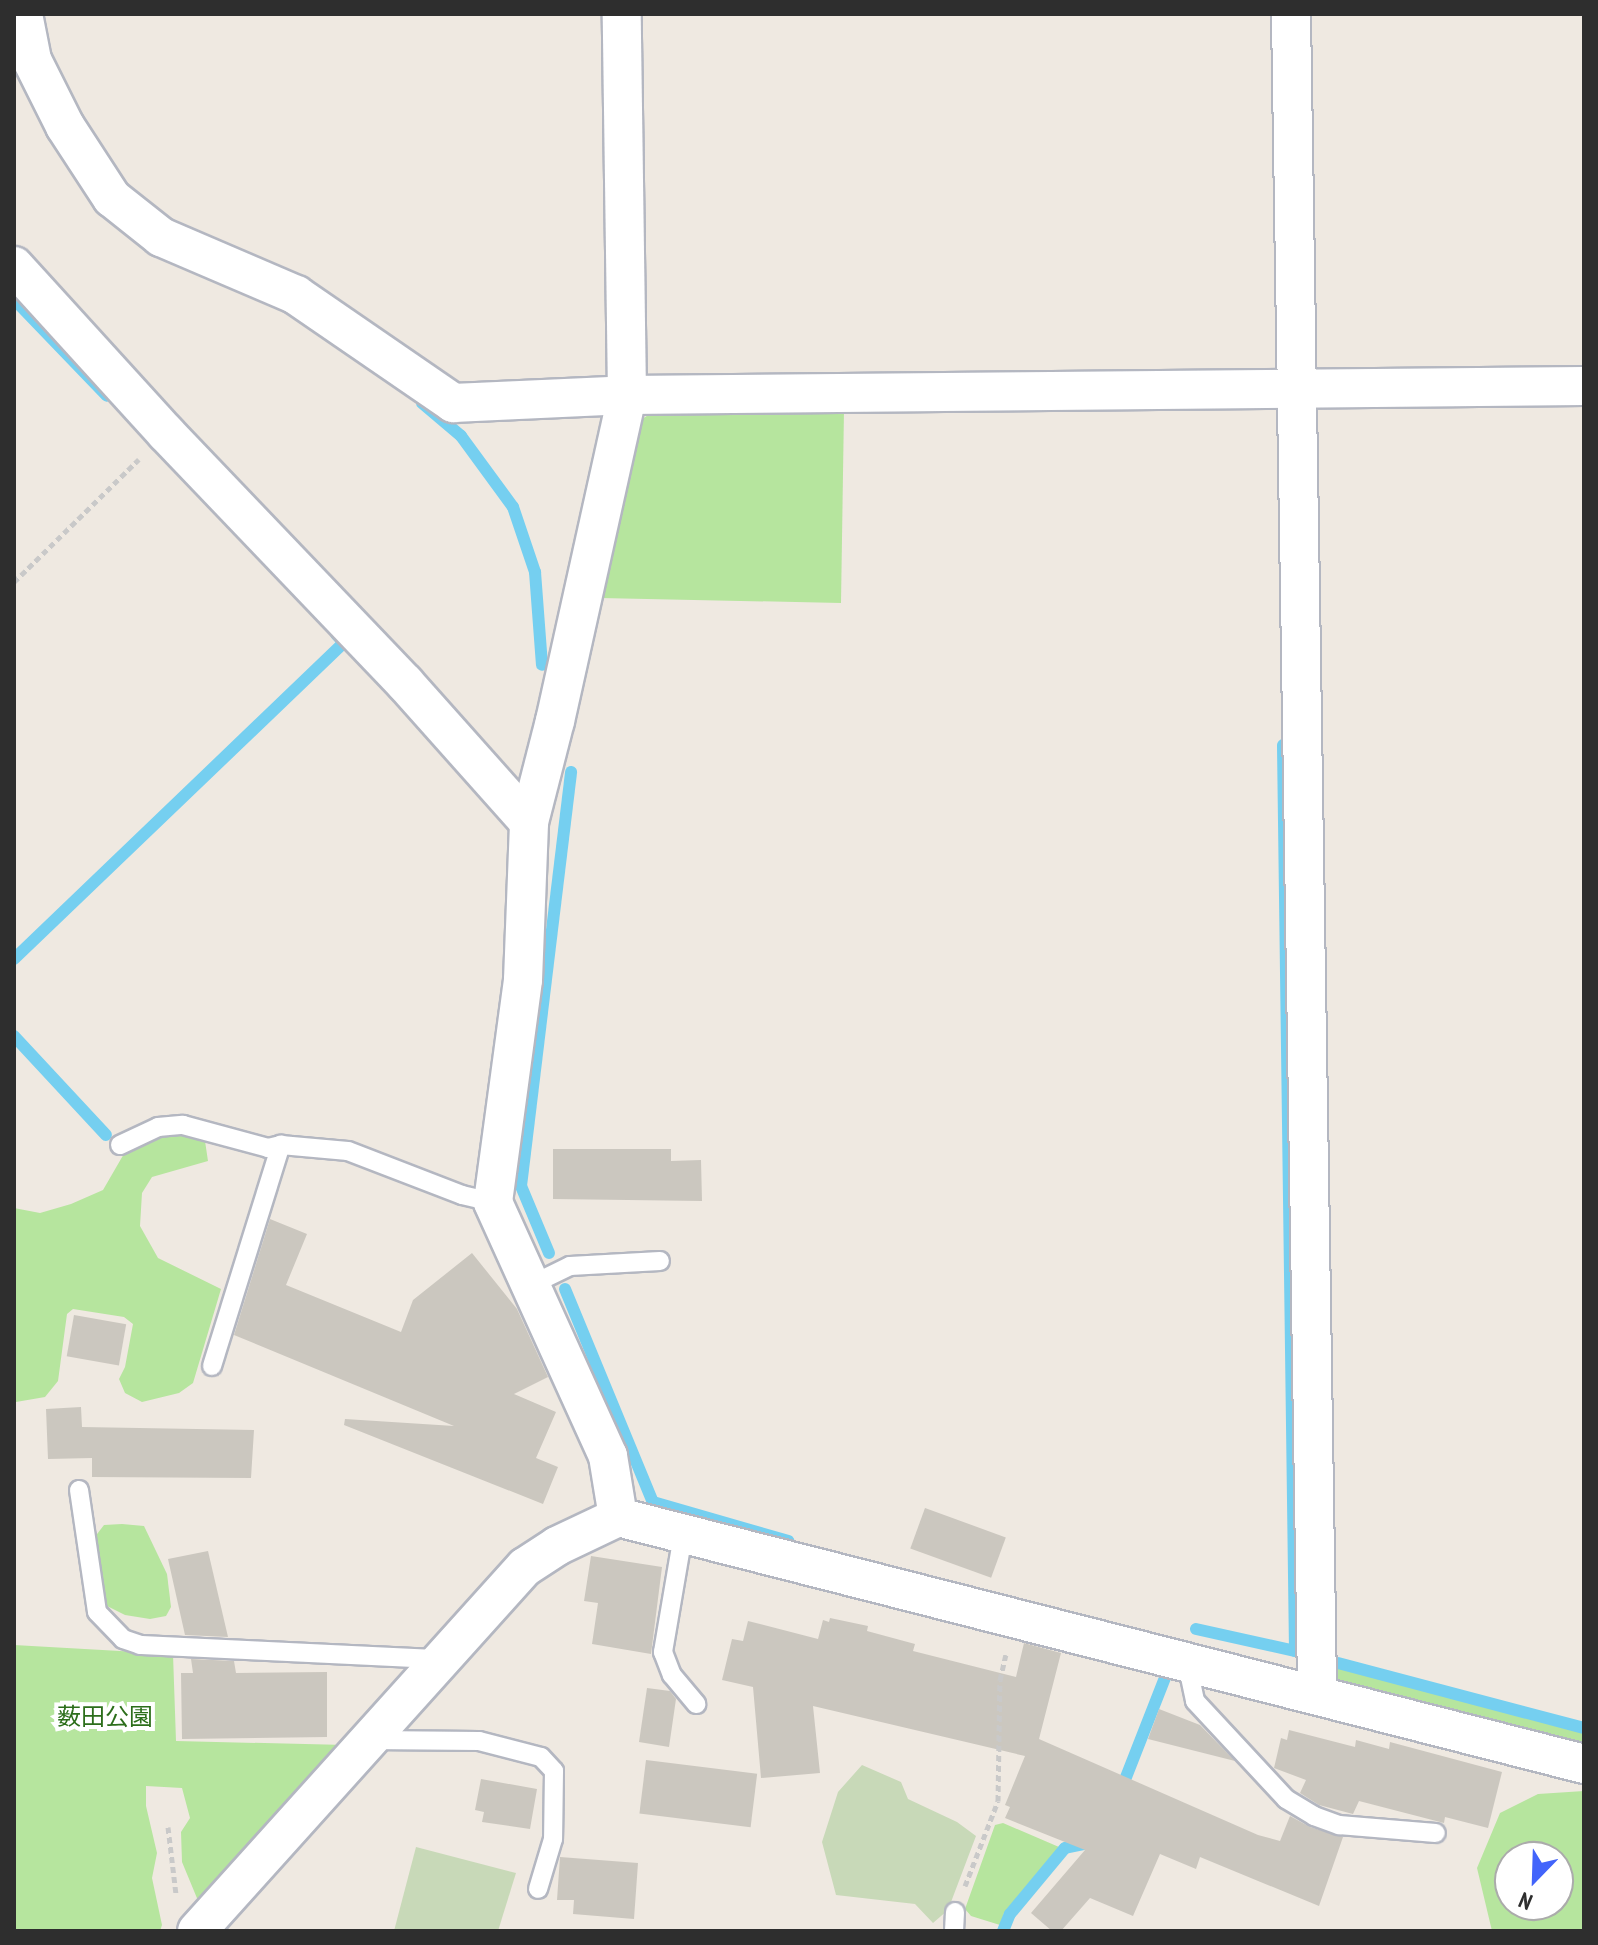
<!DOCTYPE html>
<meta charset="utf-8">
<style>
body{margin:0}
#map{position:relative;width:1598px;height:1945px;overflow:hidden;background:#efe9e1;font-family:"PT Sans Narrow","Noto Sans JP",sans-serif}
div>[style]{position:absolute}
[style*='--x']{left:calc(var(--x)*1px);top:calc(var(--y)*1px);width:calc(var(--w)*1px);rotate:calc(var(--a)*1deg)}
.green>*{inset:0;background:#b6e59e}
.cemetery>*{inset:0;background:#c8d9b8}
.stream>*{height:12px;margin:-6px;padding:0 6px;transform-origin:6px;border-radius:6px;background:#75cff0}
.building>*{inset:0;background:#cbc7bf;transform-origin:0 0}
.path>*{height:5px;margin-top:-2.5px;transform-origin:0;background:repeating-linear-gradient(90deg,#c9c9c9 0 6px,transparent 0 10px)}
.roads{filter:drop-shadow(2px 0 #b4b7c1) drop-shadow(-2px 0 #b4b7c1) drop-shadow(0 2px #b4b7c1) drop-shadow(0 -2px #b4b7c1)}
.service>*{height:18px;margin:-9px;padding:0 9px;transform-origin:9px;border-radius:9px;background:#fff}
.minor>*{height:38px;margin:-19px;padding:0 19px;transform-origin:19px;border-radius:19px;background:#fff}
span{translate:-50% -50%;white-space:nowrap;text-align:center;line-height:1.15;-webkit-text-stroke:8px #fff;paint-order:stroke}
.park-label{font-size:24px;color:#2c6e1b}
.frame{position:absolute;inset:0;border:16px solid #2e2e2e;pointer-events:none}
.north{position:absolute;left:1494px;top:1841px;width:80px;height:80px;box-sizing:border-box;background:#fff;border:2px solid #ababab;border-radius:50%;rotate:203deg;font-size:22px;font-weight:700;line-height:32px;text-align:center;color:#2e2e2e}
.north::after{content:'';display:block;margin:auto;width:28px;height:36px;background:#4264fb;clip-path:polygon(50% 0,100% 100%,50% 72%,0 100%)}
</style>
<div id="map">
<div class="green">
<i style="clip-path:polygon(844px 409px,841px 603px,600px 598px,639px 421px,653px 412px)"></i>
<i style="clip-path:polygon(187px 1133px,205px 1141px,208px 1161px,152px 1177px,142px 1193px,140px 1226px,158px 1258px,221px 1289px,193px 1383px,179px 1393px,142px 1402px,125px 1393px,119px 1379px,125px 1367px,133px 1324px,124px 1317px,73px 1309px,67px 1314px,58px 1381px,45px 1397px,16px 1402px,14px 1208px,40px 1213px,71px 1204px,103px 1190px,125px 1152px,149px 1138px)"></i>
<i style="clip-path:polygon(122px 1524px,144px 1526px,167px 1574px,171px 1607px,166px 1616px,150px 1619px,125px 1615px,105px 1605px,94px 1538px,104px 1525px)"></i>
<i style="clip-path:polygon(14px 1645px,173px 1654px,176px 1741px,346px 1745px,199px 1903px,182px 1862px,181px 1832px,190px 1818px,182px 1788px,146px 1786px,146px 1806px,157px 1853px,152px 1878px,162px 1925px,160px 1931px,14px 1931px)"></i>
<i style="clip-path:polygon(1329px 1666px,1584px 1732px,1584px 1747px,1433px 1712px,1334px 1680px)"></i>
<i style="clip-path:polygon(evenodd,1584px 1791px,1584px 1931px,1492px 1931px,1477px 1868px,1500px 1813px,1538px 1794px,1584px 1791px,1558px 1857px,1558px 1905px,1510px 1905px,1510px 1857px,1558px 1857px)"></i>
<i style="clip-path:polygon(1003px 1823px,1059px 1847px,1004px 1913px,1000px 1925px,971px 1916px,965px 1909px,995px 1825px)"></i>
</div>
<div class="cemetery">
<i style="clip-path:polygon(862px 1765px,901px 1782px,908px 1799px,957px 1822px,976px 1836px,948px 1910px,933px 1923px,915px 1904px,836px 1895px,822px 1842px,838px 1792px)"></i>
<i style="clip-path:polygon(416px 1847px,516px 1873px,498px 1931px,394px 1931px)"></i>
</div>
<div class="stream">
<i style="--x:14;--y:299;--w:134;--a:46.2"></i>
<i style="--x:422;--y:403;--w:51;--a:40.2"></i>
<i style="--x:461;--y:436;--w:88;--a:53.8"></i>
<i style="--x:513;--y:507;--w:69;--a:71.3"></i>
<i style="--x:535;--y:572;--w:93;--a:85.7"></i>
<i style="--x:14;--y:959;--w:457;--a:-43.8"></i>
<i style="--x:344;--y:643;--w:12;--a:-132"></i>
<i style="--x:14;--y:1036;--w:135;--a:47.1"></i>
<i style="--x:549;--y:1253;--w:73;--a:-112.7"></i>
<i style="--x:521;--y:1186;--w:417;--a:-83.1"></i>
<i style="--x:565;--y:1289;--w:230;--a:67.6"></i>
<i style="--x:653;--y:1502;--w:141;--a:16.1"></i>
<i style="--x:1196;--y:1629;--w:101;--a:12.5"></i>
<i style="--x:1295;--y:1651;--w:906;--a:-90.76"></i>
<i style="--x:1338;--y:1663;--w:254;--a:14.8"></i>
<i style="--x:1121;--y:1790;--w:120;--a:-68.6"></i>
<i style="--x:1003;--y:1931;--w:18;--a:-68"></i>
<i style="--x:1010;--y:1914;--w:86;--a:-50.2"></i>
<i style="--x:1065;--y:1848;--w:25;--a:-12"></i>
</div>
<div class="building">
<i style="clip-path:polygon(553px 1149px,671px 1149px,671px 1161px,701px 1160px,702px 1201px,553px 1199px)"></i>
<i style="clip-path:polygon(270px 1219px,307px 1234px,286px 1285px,401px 1332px,413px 1300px,472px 1253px,517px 1309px,548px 1377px,514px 1394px,556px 1412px,536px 1458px,558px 1467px,543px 1504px,344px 1425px,345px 1419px,454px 1426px,234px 1335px)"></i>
<i style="left:74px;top:1315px;width:53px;height:42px;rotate:10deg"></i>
<i style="clip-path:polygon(81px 1407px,82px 1427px,254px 1430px,251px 1478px,92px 1477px,92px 1458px,48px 1459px,46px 1409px)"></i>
<i style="left:925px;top:1508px;width:86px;height:43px;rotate:20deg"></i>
<i style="clip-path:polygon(208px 1551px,228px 1637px,185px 1635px,168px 1559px)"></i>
<i style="clip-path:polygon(591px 1556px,662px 1567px,651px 1654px,592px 1644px,598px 1603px,584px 1601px)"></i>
<i style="clip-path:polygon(830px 1618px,868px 1626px,867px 1631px,915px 1644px,913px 1651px,1016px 1677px,1024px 1643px,1061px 1653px,1039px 1739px,1258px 1835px,1280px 1841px,1290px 1816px,1310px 1827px,1343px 1837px,1319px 1906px,1200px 1857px,1196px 1869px,1160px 1854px,1133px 1916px,1090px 1898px,1061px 1931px,1052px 1931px,1031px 1913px,1085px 1850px,1005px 1818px,1010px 1807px,1005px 1805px,1025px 1756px,813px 1706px,820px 1773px,761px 1778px,753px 1687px,722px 1680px,732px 1639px,743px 1641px,748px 1621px,818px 1639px,823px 1620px,829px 1622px)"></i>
<i style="clip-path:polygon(191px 1659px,234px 1661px,236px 1673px,327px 1672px,327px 1737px,182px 1739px,181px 1673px,193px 1673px)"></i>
<i style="clip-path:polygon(647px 1688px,670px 1691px,676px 1699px,669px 1747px,639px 1742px)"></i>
<i style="clip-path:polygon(1159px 1709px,1200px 1725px,1235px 1761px,1148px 1739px)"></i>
<i style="clip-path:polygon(1289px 1730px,1355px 1747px,1356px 1740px,1389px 1749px,1390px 1742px,1502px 1772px,1488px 1828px,1445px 1817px,1444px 1823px,1359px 1801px,1353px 1814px,1319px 1805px,1300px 1793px,1306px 1780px,1274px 1768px,1281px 1738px,1287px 1740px)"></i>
<i style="left:646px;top:1760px;width:112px;height:54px;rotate:7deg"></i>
<i style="clip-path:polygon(481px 1779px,537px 1789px,530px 1829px,482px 1822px,484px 1812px,475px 1810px)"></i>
<i style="clip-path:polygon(560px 1857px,638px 1863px,634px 1919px,573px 1914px,574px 1900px,557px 1900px)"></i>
</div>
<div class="path">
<i style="--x:14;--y:582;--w:175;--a:-44.5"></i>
<i style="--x:168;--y:1827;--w:67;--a:83.2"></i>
<i style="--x:965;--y:1886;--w:91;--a:-68.8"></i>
<i style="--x:998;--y:1801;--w:121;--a:-89.1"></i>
<i style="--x:1000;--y:1680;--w:26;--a:-77"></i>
</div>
<div class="roads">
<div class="service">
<i style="--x:120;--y:1145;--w:42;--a:-25.3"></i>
<i style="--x:158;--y:1127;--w:25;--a:-5"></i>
<i style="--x:183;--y:1125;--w:88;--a:15.1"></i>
<i style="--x:268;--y:1148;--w:13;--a:-13"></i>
<i style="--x:281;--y:1145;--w:67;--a:5.1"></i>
<i style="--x:348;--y:1151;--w:122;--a:21.1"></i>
<i style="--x:462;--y:1195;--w:32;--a:13"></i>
<i style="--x:531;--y:1285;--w:43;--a:-26"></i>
<i style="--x:570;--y:1266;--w:90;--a:-3.2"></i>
<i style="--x:212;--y:1366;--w:232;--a:-72.7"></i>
<i style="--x:79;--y:1490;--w:123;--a:81.6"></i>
<i style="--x:97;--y:1612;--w:37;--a:46"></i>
<i style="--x:123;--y:1639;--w:18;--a:19"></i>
<i style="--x:140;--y:1645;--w:302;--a:2.7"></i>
<i style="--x:683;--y:1535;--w:119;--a:99.7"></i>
<i style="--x:663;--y:1652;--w:25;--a:69"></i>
<i style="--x:672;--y:1675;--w:38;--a:50"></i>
<i style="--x:1187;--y:1663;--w:39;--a:78"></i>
<i style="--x:1195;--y:1701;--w:134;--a:47.1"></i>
<i style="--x:1286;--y:1799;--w:33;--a:31"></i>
<i style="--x:1314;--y:1816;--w:27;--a:20"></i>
<i style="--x:1339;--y:1825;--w:97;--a:4.7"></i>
<i style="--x:370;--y:1740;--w:109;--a:0.5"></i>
<i style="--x:479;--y:1741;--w:64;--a:14.5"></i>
<i style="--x:541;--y:1757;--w:19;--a:47"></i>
<i style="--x:554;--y:1771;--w:68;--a:90.8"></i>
<i style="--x:553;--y:1839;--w:52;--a:106.7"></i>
<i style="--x:954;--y:1931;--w:19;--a:-87"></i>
</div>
<div class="minor">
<i style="--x:23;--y:14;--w:47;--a:78.9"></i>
<i style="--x:32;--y:60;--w:74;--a:63.4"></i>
<i style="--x:65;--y:126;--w:86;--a:56.9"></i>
<i style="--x:112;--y:198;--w:63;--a:38.5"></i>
<i style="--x:161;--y:237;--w:147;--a:23.2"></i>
<i style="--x:296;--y:295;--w:191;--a:34.5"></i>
<i style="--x:453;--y:403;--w:174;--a:-2.6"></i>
<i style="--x:627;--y:395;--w:957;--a:-0.54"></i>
<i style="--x:1291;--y:14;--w:1679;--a:89.11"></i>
<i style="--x:14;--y:266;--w:226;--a:47.7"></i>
<i style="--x:166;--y:433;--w:346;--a:46.3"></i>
<i style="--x:405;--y:683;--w:186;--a:48.3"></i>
<i style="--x:618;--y:1517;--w:62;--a:-99.3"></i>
<i style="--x:608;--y:1456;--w:279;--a:-114.4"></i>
<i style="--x:493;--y:1202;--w:224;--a:-82.3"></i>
<i style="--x:523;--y:980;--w:158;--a:-87.8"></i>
<i style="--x:529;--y:822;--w:104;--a:-75.6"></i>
<i style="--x:555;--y:721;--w:334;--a:-77.5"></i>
<i style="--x:627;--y:395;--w:381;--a:-90.8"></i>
<i style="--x:197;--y:1931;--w:490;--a:-48"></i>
<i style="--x:525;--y:1567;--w:38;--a:-33"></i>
<i style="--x:557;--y:1546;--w:68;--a:-25.4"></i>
<i style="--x:618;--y:1517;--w:997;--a:14.34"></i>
</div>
</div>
<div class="park-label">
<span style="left:105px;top:1717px">薮田公園</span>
</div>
<div class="frame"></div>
<div class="north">N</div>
</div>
